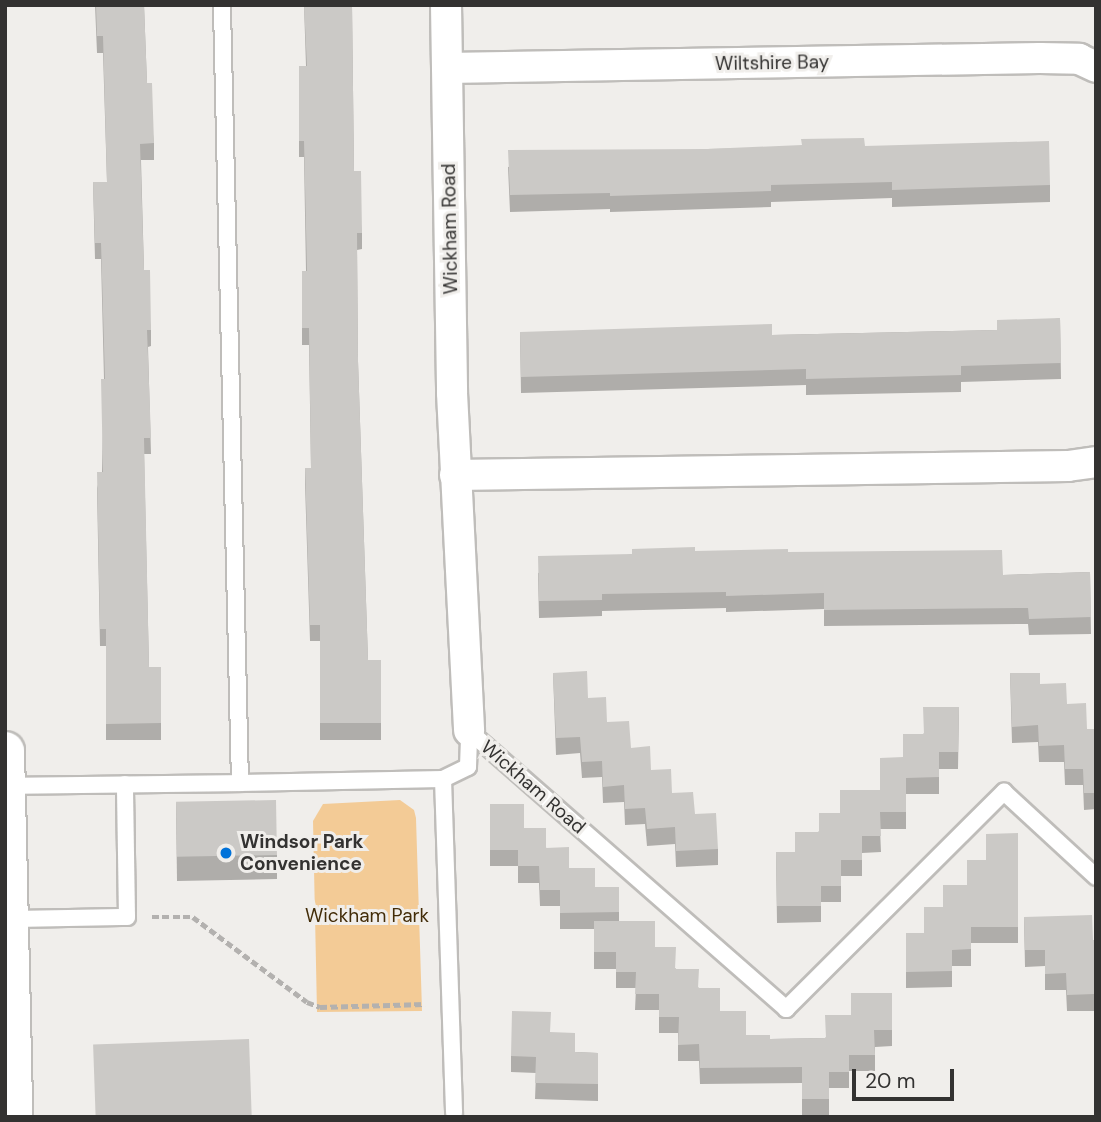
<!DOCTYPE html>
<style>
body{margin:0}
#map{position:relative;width:1101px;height:1122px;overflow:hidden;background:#f0eeeb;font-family:"DM Sans",sans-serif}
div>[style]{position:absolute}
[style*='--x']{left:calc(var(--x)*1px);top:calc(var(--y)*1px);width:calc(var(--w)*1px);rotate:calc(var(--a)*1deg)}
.green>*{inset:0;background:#f3cb96}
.path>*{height:4.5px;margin-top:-2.25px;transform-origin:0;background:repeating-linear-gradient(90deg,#b3b1af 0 7px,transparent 0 10.5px)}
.roads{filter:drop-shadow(2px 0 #bfbdba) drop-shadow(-2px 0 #bfbdba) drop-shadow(0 2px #bfbdba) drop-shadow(0 -2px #bfbdba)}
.lane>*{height:16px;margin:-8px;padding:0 8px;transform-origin:8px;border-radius:8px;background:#fff}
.street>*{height:30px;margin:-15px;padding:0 15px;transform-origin:15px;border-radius:15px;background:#fff}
.secondary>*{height:38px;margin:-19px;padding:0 19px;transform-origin:19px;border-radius:19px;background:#fff}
.wall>*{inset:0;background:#afadaa}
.building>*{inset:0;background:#cbc9c6;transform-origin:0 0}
.dots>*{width:19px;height:19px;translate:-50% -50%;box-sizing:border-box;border:4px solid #f0eeeb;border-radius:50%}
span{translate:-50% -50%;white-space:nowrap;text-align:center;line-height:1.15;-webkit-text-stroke:6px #f0eeeb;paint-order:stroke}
.street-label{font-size:19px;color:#333231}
.poi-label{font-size:19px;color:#333231;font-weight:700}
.left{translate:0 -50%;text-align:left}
.park-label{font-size:19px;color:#422c08}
.frame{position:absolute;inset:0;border:7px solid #333231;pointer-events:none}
.scale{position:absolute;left:852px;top:1069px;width:102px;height:32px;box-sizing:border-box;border:4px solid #333231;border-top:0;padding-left:9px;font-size:21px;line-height:24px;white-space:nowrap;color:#333231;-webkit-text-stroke:5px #f0eeeb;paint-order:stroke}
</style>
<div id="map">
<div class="green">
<i style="clip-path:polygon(400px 800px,414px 810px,416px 818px,422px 1011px,317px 1012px,313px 821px,323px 804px)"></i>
</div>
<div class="path">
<i style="--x:152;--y:917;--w:41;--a:0"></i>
<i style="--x:193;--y:917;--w:142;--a:36.7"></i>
<i style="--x:307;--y:1002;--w:14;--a:21"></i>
<i style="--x:320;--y:1007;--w:105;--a:-1.6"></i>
</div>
<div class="roads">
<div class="lane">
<i style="--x:469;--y:731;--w:422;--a:41.2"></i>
<i style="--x:786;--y:1009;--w:308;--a:-44.9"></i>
<i style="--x:1004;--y:792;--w:125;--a:42.7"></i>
<i style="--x:443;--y:779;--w:334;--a:88.1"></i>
<i style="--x:240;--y:783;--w:203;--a:-1.1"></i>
<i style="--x:443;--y:779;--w:28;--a:-26"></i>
<i style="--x:468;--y:767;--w:36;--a:-88"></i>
<i style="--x:6;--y:786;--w:234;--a:-0.7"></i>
<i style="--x:240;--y:783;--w:778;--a:-91.33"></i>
<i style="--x:9;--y:919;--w:118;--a:-1"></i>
<i style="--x:127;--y:917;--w:133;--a:-90.9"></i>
</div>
<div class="street">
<i style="--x:446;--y:5;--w:388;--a:89.1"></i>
<i style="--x:452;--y:393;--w:338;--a:87.1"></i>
<i style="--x:447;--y:68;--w:593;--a:-0.97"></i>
<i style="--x:1040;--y:58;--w:39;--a:1"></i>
<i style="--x:1079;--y:59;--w:19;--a:25"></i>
<i style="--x:455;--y:475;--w:613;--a:-0.84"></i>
<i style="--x:1068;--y:466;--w:28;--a:-8"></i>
</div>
<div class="secondary">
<i style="--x:5;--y:751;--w:366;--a:88.7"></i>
</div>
</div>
<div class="wall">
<i style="clip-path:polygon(95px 5px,144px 5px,147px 83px,154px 143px,154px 160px,141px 160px,144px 270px,151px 330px,151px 346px,148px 347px,151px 454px,144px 454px,149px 667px,161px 667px,161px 740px,106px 740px,106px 646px,100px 646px,97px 488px,102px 472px,104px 379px,101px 259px,95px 259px,93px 182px,107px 182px,103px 53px,97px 53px)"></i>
<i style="clip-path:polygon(304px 5px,352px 5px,354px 171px,362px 233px,362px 249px,357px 250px,358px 361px,368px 660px,381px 660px,381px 740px,320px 740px,320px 641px,310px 641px,305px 484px,305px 468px,311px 468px,309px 345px,302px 345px,302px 271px,306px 271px,304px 157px,299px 157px,299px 66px,306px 66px)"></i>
<i style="clip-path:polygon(865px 146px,1050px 185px,1050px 202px,892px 207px,892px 198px,771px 202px,771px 207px,610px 212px,610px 209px,510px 212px,508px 167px,707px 149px)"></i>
<i style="clip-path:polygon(1060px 318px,1061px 379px,961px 382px,961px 392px,806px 395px,806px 385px,521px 393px,520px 332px,772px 335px,997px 330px)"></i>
<i style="clip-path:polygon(695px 551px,788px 552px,1003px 575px,1090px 572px,1091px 634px,1029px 635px,1028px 624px,824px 626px,824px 609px,726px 612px,726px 608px,602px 611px,602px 616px,539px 618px,538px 573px,632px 554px)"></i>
<i style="clip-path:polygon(553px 673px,588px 698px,607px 722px,651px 770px,672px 793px,695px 814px,718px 849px,718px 865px,676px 867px,675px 844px,647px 846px,645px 824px,625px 825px,624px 802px,603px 803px,602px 777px,582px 778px,580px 753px,556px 755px)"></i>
<i style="clip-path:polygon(1010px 673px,1040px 684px,1067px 704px,1087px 729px,1096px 729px,1096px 809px,1084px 810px,1083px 785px,1065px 785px,1064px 762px,1039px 762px,1038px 742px,1012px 743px)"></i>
<i style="clip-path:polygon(959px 707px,958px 769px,939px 769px,939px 794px,906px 794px,906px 829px,880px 829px,881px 852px,862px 853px,862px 876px,841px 876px,841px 902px,821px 902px,821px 922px,777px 923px,776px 852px,795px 852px,840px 813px,880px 790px,903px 757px,923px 734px)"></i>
<i style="clip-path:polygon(176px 803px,277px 855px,277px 879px,177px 881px)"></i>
<i style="clip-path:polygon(490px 804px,524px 828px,569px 868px,595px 887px,619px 887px,619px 921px,655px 947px,676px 969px,699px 988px,720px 1011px,746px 1035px,770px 1039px,825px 1038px,851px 1015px,892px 993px,892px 1046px,875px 1047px,875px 1071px,849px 1071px,849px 1088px,829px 1088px,829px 1115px,802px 1116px,802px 1083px,700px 1084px,699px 1061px,678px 1061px,678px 1033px,659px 1033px,659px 1010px,635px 1010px,636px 988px,616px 988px,616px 969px,594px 969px,594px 929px,560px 929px,560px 906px,540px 906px,539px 883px,518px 883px,518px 866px,490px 866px)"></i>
<i style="clip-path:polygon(1018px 833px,1018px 943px,971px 943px,971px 966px,952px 966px,952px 987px,906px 988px,906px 933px,924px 933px,943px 907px,967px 885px,986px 860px)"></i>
<i style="clip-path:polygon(1024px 917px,1093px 940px,1096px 940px,1096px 1028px,1095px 1028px,1094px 1011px,1067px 1011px,1066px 990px,1045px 990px,1045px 966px,1025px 967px)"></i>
<i style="clip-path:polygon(550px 1032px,575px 1052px,598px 1053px,598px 1101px,535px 1099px,536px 1073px,511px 1072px,511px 1056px)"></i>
</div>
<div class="building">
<i style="clip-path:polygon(96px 5px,144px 5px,147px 83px,152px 83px,154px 143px,140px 144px,144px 270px,150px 270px,151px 330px,147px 330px,151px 438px,144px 438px,149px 667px,161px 667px,161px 723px,106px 724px,106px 629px,100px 629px,97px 472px,103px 472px,101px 379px,105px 379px,101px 243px,95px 243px,93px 182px,107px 182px,103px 36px,97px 36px)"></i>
<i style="clip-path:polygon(304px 5px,352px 5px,354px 171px,361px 171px,362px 233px,357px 233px,358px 361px,368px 660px,381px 660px,381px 723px,320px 723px,320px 625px,310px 625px,305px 468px,311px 468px,309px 328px,302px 328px,302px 271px,307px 271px,304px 141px,299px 141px,299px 66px,307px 66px)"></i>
<i style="clip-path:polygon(864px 138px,865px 146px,1049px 141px,1050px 185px,892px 190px,892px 182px,771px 185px,771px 191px,610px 196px,610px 193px,510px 195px,508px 150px,707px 149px,802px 145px,801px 139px)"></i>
<i style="clip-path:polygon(1060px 318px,1061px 363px,961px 366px,961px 375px,806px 379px,806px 369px,521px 377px,520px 332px,772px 324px,772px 335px,997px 330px,997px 320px)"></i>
<i style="clip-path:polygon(695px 547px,695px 551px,788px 549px,788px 552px,1002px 550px,1003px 575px,1090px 572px,1091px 617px,1029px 619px,1028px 608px,824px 610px,824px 593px,726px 596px,726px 592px,602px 594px,602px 600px,539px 601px,538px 556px,632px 554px,632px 549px)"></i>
<i style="clip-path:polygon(587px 671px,588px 698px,606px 697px,607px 722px,629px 721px,631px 748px,650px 746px,651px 770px,671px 769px,672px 793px,693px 792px,695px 814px,716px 813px,718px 849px,676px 851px,675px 827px,647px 829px,645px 808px,625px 809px,624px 785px,603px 787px,602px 761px,582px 762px,580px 737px,556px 738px,553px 673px)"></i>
<i style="clip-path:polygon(1010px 673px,1040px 673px,1040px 684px,1066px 683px,1067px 704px,1086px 703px,1087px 729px,1096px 729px,1096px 793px,1084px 793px,1083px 769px,1065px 769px,1064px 745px,1039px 746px,1038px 725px,1012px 727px)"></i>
<i style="clip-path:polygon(923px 707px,959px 707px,958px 752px,939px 752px,939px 777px,906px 778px,906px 812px,880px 812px,881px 836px,862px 836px,862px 860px,841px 860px,841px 886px,821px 886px,821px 906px,777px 906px,776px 852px,795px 852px,795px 832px,819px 832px,819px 813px,840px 813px,840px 790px,880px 790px,880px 758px,903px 757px,903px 734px,924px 734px)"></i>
<i style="left:276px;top:800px;width:55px;height:100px;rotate:89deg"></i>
<i style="clip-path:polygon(490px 804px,524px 804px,524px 828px,546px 828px,546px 848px,569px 847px,569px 868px,595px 868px,595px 887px,619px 887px,619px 912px,560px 913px,560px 890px,540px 890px,539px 866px,518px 866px,518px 850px,490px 850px)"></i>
<i style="clip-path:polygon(1018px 833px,1018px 927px,971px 927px,971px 949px,952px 950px,952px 971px,906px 972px,906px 933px,924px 933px,924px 907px,943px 907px,943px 885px,967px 885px,967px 860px,986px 860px,986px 834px)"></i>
<i style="clip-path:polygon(1092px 915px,1093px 940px,1096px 940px,1096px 1011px,1095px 1011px,1094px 994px,1067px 995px,1066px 973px,1045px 974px,1045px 950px,1025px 950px,1024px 917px)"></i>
<i style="clip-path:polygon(594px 921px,655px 921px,655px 947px,676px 947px,675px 969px,699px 969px,698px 988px,720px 988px,720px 1011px,746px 1011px,746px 1035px,770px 1035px,770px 1039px,826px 1038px,825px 1015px,851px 1015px,851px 993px,892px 993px,892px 1030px,874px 1030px,875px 1055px,849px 1055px,849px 1072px,829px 1072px,829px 1099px,802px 1099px,802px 1067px,700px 1068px,699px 1044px,678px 1045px,679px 1017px,659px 1017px,659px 994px,635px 994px,636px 972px,616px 972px,616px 952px,594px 952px)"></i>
<i style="clip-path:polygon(512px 1011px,551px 1012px,550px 1032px,575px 1033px,575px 1052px,598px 1053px,598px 1084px,535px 1083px,536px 1057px,511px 1056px)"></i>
<i style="left:249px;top:1039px;width:78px;height:156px;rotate:88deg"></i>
</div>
<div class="dots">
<i style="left:226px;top:853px;background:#0072d9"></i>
</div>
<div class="street-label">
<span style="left:772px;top:63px;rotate:-1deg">Wiltshire Bay</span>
<span style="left:450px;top:229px;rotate:-91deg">Wickham Road</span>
<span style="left:533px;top:787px;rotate:41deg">Wickham Road</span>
</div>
<div class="poi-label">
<span class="left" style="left:240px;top:853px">Windsor Park<br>Convenience</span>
</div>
<div class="park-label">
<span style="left:367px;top:916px">Wickham Park</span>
</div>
<div class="frame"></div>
<div class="scale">20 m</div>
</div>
